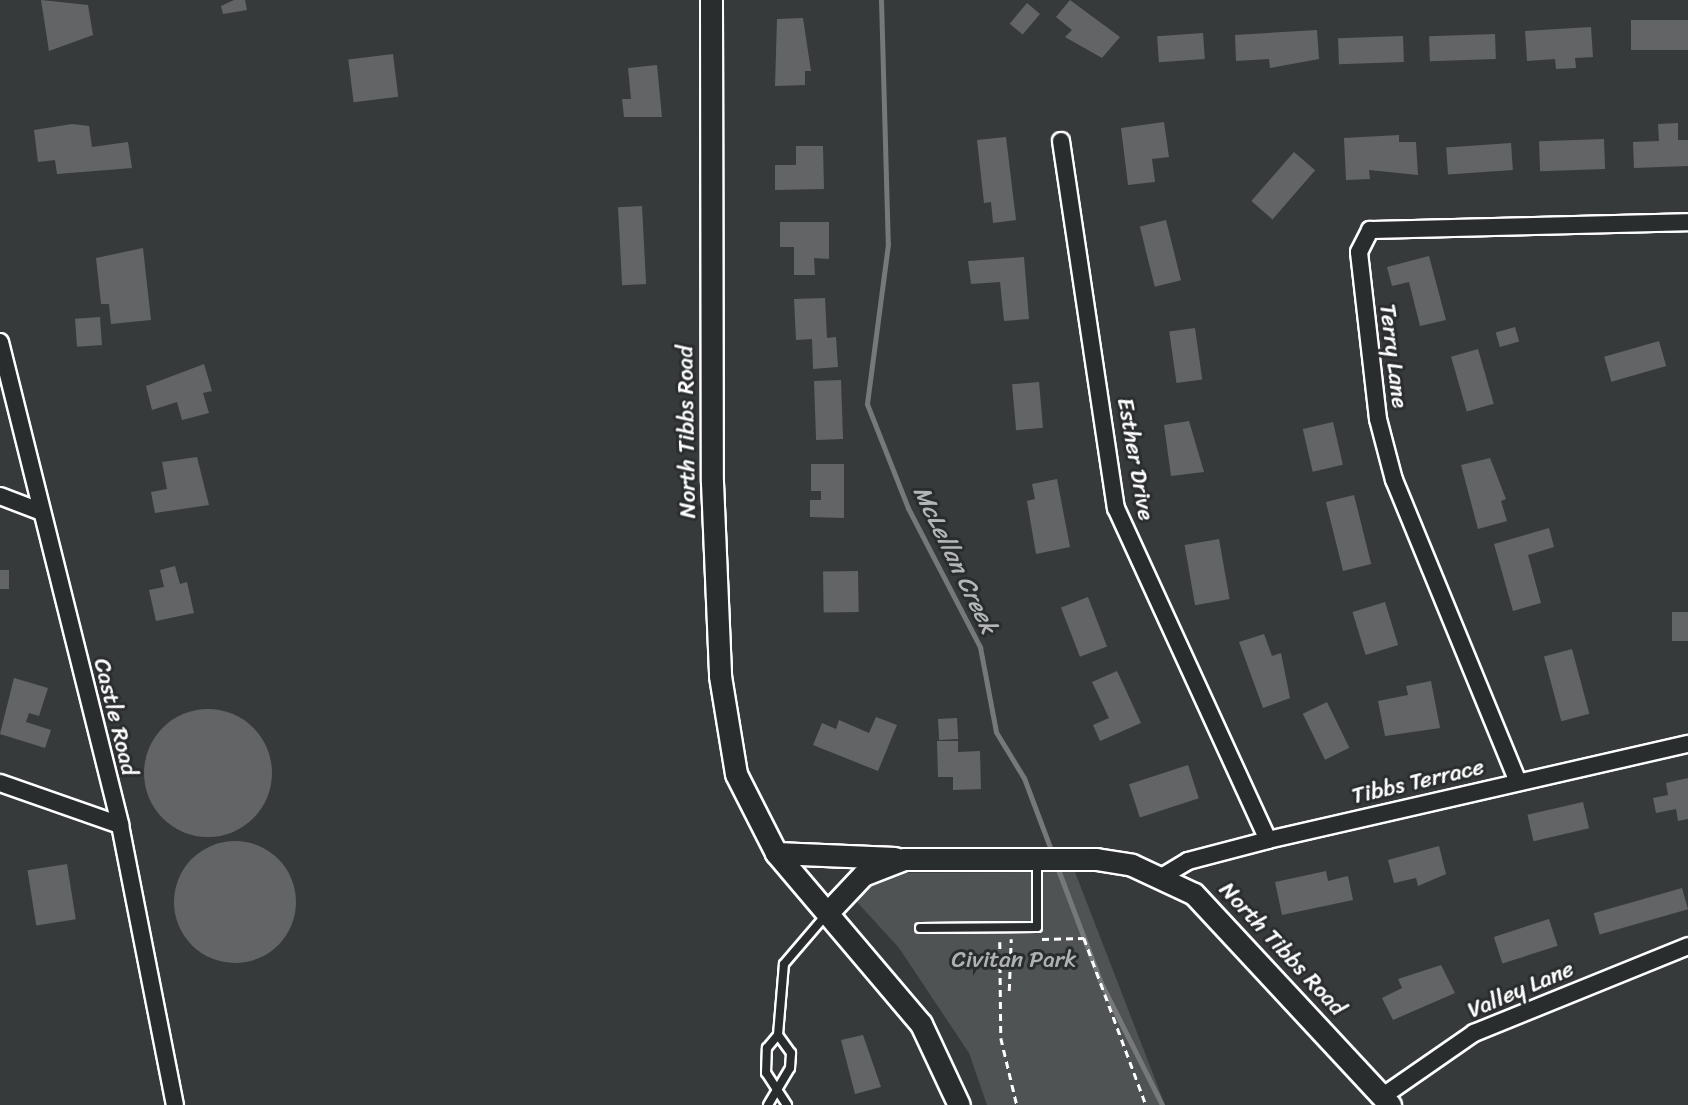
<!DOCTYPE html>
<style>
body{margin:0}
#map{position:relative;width:1688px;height:1105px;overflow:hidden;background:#373a3b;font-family:Sriracha,sans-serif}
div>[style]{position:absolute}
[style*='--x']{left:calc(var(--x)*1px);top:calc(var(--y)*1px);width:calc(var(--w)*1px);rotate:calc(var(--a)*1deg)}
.green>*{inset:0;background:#505354}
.stream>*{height:5px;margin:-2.5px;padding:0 2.5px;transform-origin:2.5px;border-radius:2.5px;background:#767879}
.building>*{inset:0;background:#636465;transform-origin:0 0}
.round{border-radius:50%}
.path>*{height:2.5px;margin-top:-1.25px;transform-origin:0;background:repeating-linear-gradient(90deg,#fff 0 7px,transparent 0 12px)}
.roads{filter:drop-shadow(2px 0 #fff) drop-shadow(-2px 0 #fff) drop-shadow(0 2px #fff) drop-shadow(0 -2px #fff)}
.lane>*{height:8px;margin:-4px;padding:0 4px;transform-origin:4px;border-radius:4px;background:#2a2d2e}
.street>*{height:16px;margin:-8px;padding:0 8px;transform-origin:8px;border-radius:8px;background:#2a2d2e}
.secondary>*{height:21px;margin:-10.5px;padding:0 10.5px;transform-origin:10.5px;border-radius:10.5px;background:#2a2d2e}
span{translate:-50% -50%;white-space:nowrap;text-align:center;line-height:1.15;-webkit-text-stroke:6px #2a2d2e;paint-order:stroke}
.street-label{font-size:23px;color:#fff}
.park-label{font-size:23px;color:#b0b2b2}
.water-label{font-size:24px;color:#b4b5b5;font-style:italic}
</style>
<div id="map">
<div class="green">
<i style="clip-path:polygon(1075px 872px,1165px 1105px,987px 1105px,969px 1053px,899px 948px,847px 891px,850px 873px)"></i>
</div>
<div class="stream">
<i style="--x:881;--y:0;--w:244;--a:88.4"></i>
<i style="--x:888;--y:244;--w:161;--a:97.5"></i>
<i style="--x:867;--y:404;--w:112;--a:68.5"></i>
<i style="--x:908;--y:508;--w:157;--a:62.6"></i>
<i style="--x:980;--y:647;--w:86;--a:79.3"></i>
<i style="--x:996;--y:732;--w:54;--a:58.7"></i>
<i style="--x:1024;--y:778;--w:82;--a:69.4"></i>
<i style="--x:1056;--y:864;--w:127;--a:69.3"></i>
<i style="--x:1101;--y:983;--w:136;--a:63.4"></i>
</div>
<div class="building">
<i style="clip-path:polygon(41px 0,88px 5px,93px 35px,49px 51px)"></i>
<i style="clip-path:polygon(234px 0,245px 0,247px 10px,223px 14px,221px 6px)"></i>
<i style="clip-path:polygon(1070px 0,1120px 37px,1102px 58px,1065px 37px,1072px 30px,1056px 17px)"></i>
<i style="left:1027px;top:3px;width:17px;height:27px;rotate:40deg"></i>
<i style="clip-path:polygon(803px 18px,811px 71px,805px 71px,805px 85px,775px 86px,777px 19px)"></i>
<i style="left:1688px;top:20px;width:30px;height:57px;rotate:90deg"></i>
<i style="clip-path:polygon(1591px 27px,1593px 57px,1575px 58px,1576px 68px,1556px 69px,1555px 59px,1527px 61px,1525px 31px)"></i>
<i style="clip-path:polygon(1317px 30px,1319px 59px,1270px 68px,1269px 59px,1236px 61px,1235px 35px)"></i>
<i style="left:1203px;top:33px;width:26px;height:46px;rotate:86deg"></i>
<i style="left:1495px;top:34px;width:25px;height:66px;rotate:88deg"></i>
<i style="left:1403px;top:36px;width:26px;height:65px;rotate:88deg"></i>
<i style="left:393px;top:54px;width:43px;height:45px;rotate:83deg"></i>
<i style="clip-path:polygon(657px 65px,662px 117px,624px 117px,622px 99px,631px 99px,628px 68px)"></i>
<i style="clip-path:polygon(1164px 122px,1169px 157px,1152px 159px,1155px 182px,1128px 185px,1121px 128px)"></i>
<i style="clip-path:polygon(1678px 123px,1678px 140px,1688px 140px,1688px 166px,1634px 168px,1633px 142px,1659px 141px,1658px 124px)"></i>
<i style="clip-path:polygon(72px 124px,89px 126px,92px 147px,128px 142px,132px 168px,57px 174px,55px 160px,38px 162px,34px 130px)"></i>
<i style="clip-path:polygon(1399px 135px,1399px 142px,1416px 142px,1418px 175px,1369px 170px,1370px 179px,1346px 180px,1344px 138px)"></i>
<i style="clip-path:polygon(1006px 137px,1016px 220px,993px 223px,991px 202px,984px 203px,977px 140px)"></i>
<i style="left:1604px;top:139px;width:30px;height:65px;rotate:88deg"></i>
<i style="left:1511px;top:143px;width:27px;height:65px;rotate:86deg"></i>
<i style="clip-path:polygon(796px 146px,823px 146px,824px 189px,775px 190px,775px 165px,796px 165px)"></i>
<i style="left:1294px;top:152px;width:28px;height:65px;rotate:41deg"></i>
<i style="left:642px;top:206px;width:78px;height:24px;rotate:87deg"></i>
<i style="left:1166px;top:220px;width:62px;height:27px;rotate:76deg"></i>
<i style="clip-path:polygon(780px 222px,829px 222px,829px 259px,814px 258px,815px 275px,794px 275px,794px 247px,780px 247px)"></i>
<i style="clip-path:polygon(143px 248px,151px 320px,111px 324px,109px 304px,101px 304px,96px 258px)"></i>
<i style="clip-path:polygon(1429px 256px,1446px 320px,1420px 326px,1409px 282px,1392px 286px,1387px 267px)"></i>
<i style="clip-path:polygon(1024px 257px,1029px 319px,1004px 321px,1000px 282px,971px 284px,968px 261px)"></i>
<i style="clip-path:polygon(825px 298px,827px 338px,836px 337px,838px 367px,813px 369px,812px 339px,796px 340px,794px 299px)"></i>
<i style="left:100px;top:317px;width:28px;height:25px;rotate:86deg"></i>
<i style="left:1515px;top:327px;width:15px;height:20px;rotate:74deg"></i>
<i style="left:1195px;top:328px;width:52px;height:26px;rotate:82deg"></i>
<i style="left:1659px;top:341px;width:26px;height:57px;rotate:74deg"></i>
<i style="left:1478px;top:349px;width:57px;height:28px;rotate:74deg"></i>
<i style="clip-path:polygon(204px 364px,212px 391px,203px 393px,209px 413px,182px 420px,177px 402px,152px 410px,146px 386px)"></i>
<i style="left:841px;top:380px;width:59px;height:27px;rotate:88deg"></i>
<i style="left:1039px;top:382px;width:46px;height:27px;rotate:85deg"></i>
<i style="clip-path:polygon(1189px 421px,1204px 472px,1171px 476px,1164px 425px)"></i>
<i style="left:1333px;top:422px;width:44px;height:31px;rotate:77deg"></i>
<i style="clip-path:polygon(197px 457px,209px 505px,155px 513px,151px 492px,167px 489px,162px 462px)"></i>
<i style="clip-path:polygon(1490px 458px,1506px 499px,1501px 501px,1507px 521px,1478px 529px,1461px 465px)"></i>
<i style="clip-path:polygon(811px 464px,844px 464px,844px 518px,810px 517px,810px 500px,821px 500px,821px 491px,811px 491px)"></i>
<i style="clip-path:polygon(1057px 479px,1070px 547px,1036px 554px,1027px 501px,1035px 499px,1032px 484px)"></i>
<i style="left:1354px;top:495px;width:71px;height:29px;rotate:76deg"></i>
<i style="clip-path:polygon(1549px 528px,1554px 547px,1528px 555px,1541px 603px,1513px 611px,1494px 544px)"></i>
<i style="left:1219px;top:539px;width:61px;height:35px;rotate:80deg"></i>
<i style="clip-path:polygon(175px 566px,180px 584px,187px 582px,194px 613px,156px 621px,149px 590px,164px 587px,160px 570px)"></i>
<i style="left:0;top:570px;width:9px;height:19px"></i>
<i style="left:858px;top:571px;width:41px;height:35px;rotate:89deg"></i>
<i style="left:1088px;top:597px;width:53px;height:29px;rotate:69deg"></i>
<i style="left:1385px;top:602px;width:45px;height:34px;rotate:73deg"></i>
<i style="left:1672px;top:612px;width:16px;height:29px"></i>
<i style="clip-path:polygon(1264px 634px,1272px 656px,1281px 653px,1290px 698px,1263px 708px,1239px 642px)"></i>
<i style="left:1572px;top:649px;width:67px;height:29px;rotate:75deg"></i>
<i style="clip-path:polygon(1117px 671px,1141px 723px,1100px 741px,1093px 725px,1109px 718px,1092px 682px)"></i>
<i style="clip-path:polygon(14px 678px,48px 688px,39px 716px,29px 713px,26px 722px,51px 730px,45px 748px,0 734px)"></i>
<i style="clip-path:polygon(1431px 681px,1440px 728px,1385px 736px,1378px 701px,1408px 695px,1406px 686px)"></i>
<i style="left:1327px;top:702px;width:51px;height:27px;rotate:64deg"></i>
<i class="round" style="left:144px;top:709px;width:128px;height:128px"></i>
<i style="clip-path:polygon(876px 717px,897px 725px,878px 771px,813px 745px,822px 723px,836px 729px,839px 720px,869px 733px)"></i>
<i style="left:957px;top:718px;width:21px;height:19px;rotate:87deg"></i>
<i style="clip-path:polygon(937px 741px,958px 741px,958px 752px,980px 751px,981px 789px,953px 790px,953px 777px,938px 777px)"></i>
<i style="left:1188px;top:765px;width:35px;height:62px;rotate:72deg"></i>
<i style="clip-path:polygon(1688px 778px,1688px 819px,1678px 821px,1676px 809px,1656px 813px,1653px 798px,1668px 795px,1666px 783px)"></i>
<i style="left:1583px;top:802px;width:27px;height:57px;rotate:77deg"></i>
<i class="round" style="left:174px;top:841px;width:122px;height:122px"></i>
<i style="clip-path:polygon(1439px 846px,1446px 874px,1418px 886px,1416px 878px,1394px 883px,1388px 860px)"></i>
<i style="left:67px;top:864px;width:56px;height:40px;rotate:81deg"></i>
<i style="clip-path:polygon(1326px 871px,1328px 881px,1348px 876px,1353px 900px,1282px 915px,1275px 882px)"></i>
<i style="left:1682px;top:888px;width:22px;height:92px;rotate:74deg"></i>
<i style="left:1549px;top:919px;width:28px;height:58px;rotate:72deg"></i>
<i style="clip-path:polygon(1441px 965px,1455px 993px,1393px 1020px,1382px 998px,1402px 988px,1398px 979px)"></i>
<i style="clip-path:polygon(863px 1035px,881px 1087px,855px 1094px,841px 1040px)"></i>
</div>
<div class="path">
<i style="--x:1042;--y:939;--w:42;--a:-1.4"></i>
<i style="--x:1084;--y:938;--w:178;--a:69.6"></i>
<i style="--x:1000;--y:942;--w:96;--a:89.4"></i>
<i style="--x:1001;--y:1038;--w:69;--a:76.6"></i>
<i style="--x:1009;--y:991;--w:52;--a:-87.8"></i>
</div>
<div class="roads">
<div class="lane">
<i style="--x:920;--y:928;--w:117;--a:-0.5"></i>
<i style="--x:1037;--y:927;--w:65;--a:-90"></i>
<i style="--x:768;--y:1105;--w:43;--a:-59.3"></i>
<i style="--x:790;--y:1068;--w:15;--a:-86"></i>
<i style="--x:791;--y:1053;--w:22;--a:-126"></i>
<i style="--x:787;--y:1105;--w:38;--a:-123"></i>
<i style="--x:766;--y:1073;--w:25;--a:-88"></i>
<i style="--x:767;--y:1048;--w:17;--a:-50"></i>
<i style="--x:778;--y:1035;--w:71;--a:-85.2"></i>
<i style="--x:784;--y:964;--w:65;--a:-49.4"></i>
</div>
<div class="street">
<i style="--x:1061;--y:141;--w:371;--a:81.5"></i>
<i style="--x:1116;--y:508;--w:365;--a:65.4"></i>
<i style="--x:0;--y:342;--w:498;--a:76"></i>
<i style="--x:120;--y:825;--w:285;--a:78.9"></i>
<i style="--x:0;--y:496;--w:42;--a:21"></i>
<i style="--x:1518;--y:782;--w:326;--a:-112.3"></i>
<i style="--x:1394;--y:480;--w:63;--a:-104.7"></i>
<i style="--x:1378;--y:419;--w:168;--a:-96.5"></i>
<i style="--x:1359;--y:252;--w:25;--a:-63"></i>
<i style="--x:1370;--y:230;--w:318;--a:-1.4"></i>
<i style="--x:0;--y:783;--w:127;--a:19.3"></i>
<i style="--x:1163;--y:876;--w:29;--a:-31"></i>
<i style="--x:1188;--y:861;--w:83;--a:-14.7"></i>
<i style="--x:1268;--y:840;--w:431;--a:-12.9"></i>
<i style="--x:1383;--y:1096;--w:111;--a:-34.7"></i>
<i style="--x:1474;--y:1033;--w:231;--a:-22.1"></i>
</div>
<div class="secondary">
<i style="--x:711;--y:0;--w:482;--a:89.9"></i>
<i style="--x:712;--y:482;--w:194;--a:87.6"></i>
<i style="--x:720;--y:676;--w:99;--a:80.7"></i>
<i style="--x:736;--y:774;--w:89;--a:63.1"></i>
<i style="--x:776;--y:853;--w:224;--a:49.7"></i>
<i style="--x:921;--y:1024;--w:89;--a:64.9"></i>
<i style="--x:776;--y:853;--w:119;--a:2.4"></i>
<i style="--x:830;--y:910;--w:48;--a:-46.7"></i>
<i style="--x:863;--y:875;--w:44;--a:-21.3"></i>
<i style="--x:904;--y:859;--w:192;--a:0"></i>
<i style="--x:1096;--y:859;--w:36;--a:9"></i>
<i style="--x:1132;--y:865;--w:68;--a:25.1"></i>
<i style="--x:1194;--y:894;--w:288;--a:47.1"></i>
</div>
</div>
<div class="street-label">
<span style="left:1393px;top:356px;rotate:83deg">Terry Lane</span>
<span style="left:687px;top:432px;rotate:-91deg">North Tibbs Road</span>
<span style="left:1135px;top:459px;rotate:80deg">Esther Drive</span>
<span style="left:115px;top:717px;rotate:76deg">Castle Road</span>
<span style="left:1418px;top:782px;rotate:-13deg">Tibbs Terrace</span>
<span style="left:1282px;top:949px;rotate:47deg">North Tibbs Road</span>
<span style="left:1521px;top:990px;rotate:-23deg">Valley Lane</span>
</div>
<div class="park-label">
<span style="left:1014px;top:960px">Civitan Park</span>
</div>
<div class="water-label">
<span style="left:955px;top:560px;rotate:64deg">McLellan Creek</span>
</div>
</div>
